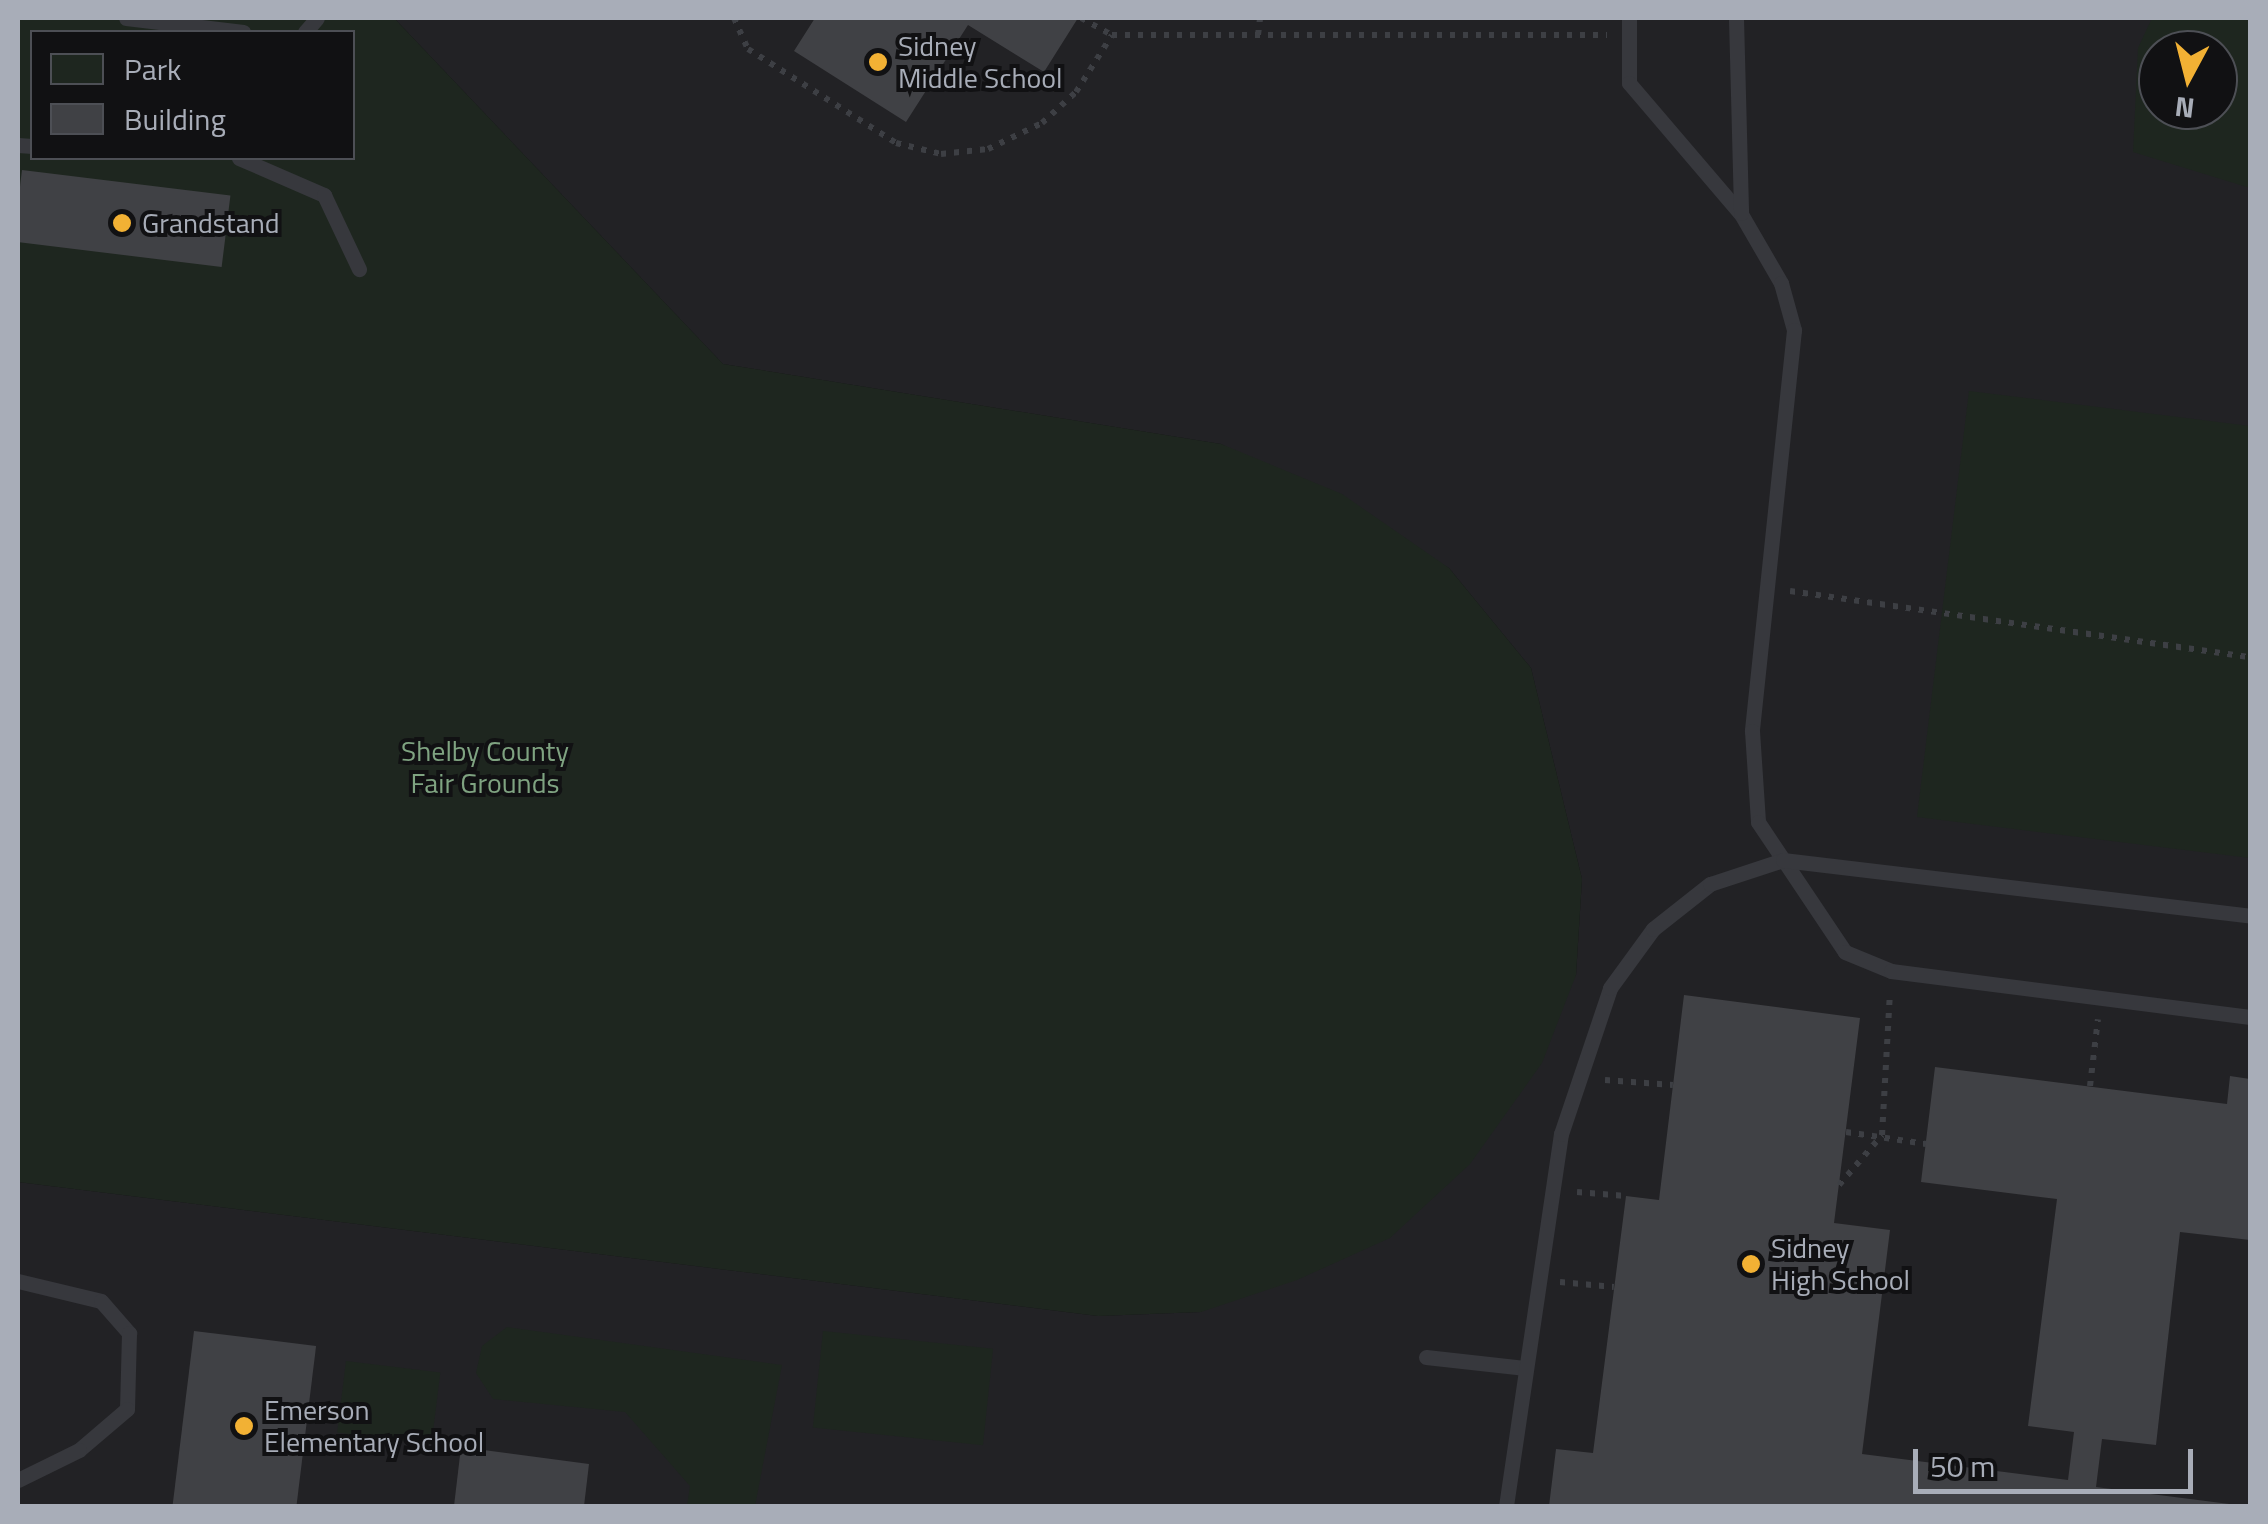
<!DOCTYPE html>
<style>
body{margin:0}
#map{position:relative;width:2268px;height:1524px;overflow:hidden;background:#161618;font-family:"Titillium Web",sans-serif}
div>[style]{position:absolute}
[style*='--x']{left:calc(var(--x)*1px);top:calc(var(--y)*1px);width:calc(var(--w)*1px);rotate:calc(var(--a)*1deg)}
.built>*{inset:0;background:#222225}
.green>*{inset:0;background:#1e261f;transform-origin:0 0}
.building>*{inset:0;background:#404145;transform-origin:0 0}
.path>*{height:6px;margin-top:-3px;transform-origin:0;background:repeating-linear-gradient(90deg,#3d3f44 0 5px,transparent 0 13px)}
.service>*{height:15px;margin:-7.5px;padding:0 7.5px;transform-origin:7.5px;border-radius:7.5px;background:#37383d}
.dots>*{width:28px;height:28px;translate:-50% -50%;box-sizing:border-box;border:5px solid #111113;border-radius:50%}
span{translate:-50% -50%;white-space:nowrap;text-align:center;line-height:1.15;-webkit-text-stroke:8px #111113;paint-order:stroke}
.poi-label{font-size:28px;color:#a8adb8}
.left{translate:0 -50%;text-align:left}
.park-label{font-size:28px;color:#7fa381}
.frame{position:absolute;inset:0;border:20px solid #a8adb8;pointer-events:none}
.legend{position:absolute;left:30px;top:30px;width:325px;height:130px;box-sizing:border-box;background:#111113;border:2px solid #4d4f55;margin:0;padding:12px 18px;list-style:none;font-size:30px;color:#a8adb8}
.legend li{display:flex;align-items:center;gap:20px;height:50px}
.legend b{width:50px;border:2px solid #4d4f55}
.north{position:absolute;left:2138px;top:30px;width:100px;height:100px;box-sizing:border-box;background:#111113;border:2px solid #4d4f55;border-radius:50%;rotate:187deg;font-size:28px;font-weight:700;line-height:40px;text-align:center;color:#a8adb8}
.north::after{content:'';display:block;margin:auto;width:35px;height:45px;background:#f2b134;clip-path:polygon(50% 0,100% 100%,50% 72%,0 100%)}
.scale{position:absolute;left:1913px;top:1449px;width:280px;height:45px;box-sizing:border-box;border:5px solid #a8adb8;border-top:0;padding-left:12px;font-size:30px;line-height:35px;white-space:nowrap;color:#a8adb8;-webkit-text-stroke:8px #111113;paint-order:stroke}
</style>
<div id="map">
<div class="built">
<i style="clip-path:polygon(evenodd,394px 18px,2250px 18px,2250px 1506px,18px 1506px,18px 1182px,1098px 1316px,1201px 1312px,1576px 975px,1582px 879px,1531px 668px,1449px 568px,1221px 444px,723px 364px,394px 18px,2158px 50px,2218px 50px,2218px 110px,2158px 110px,2158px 50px)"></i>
</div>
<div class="green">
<i style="clip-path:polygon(evenodd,18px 18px,394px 18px,723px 364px,1221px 444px,1342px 494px,1449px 568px,1531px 668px,1582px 879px,1576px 975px,1542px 1063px,1470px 1164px,1390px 1238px,1297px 1280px,1201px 1312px,1098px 1316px,18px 1182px,18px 18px,32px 32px,352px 32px,352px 158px,32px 158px,32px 32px)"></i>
<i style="clip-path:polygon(evenodd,2152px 18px,2250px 18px,2250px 188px,2133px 152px,2138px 48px,2152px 18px,2218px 50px,2218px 110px,2158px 110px,2158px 50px,2218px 50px)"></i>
<i style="clip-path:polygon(1969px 391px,2250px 426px,2250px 858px,1917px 817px)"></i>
<i style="clip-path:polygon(507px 1327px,782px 1365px,755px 1506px,687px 1506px,690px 1486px,625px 1412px,493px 1399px,476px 1373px,482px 1346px)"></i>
<i style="left:823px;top:1331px;width:171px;height:97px;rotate:6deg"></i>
<i style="left:346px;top:1361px;width:95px;height:72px;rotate:7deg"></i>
</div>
<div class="building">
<i style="clip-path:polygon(815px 18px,1078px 18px,1044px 72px,968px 25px,906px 122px,794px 51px)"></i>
<i style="left:22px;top:170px;width:210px;height:72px;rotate:7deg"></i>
<i style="clip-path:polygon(1684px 995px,1860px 1018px,1834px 1223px,1890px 1230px,1862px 1454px,2068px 1480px,2074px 1432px,2028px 1426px,2057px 1199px,1921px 1182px,1935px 1067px,2227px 1104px,2230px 1076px,2250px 1079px,2250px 1240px,2180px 1232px,2156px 1445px,2102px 1439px,2096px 1487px,2245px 1506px,1549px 1506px,1556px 1449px,1593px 1453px,1626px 1196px,1659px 1200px)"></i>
<i style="left:194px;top:1331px;width:123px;height:176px;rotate:7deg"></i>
<i style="clip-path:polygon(461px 1447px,589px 1464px,584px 1506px,454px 1506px)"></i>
</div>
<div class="path">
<i style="--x:734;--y:18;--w:34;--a:66"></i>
<i style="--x:748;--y:49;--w:175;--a:32.4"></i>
<i style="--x:896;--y:143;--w:46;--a:13.7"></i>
<i style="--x:941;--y:154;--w:47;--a:-6.1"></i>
<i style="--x:988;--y:149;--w:60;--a:-25.7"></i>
<i style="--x:1042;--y:123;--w:46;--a:-42.4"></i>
<i style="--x:1076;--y:92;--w:67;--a:-57.7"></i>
<i style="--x:1081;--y:18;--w:35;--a:29"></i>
<i style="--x:1112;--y:35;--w:495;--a:0"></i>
<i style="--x:1258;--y:35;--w:17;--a:-83"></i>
<i style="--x:1790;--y:591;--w:465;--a:8.2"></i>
<i style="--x:1605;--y:1080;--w:68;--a:4.2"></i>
<i style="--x:2090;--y:1086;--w:67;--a:-83.2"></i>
<i style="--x:1846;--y:1132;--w:81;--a:8.5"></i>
<i style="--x:1839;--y:1185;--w:66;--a:-49.3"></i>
<i style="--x:1882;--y:1135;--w:142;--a:-86.8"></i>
<i style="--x:1577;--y:1192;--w:49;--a:4.7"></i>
<i style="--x:1560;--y:1282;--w:54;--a:5.3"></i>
</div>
<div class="service">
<i style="--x:126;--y:18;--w:118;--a:6.8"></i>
<i style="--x:1629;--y:18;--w:65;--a:90"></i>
<i style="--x:1629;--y:83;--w:172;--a:49.5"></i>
<i style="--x:1741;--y:214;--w:80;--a:59.9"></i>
<i style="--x:1781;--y:283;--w:49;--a:74.5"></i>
<i style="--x:1794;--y:330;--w:403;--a:96"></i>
<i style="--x:1752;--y:731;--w:91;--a:86.2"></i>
<i style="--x:1758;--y:822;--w:156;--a:56.2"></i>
<i style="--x:1845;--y:952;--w:50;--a:22.4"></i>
<i style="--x:1891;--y:971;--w:362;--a:7.3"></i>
<i style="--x:1736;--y:18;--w:195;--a:88.5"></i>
<i style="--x:305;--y:32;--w:18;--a:-49"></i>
<i style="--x:18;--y:145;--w:14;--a:4"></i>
<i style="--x:239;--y:158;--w:93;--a:23.5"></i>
<i style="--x:324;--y:195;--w:82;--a:64.7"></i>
<i style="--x:18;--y:1281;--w:85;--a:13.5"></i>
<i style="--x:101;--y:1301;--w:43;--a:48.8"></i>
<i style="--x:129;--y:1333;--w:76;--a:91.5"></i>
<i style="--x:127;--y:1409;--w:63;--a:139.5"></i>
<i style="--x:79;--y:1450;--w:68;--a:153.8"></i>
<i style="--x:1426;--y:1357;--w:100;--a:6.3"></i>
<i style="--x:1506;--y:1506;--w:376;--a:-81.6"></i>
<i style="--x:1561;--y:1134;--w:154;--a:-71.4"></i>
<i style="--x:1610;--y:988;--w:73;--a:-53.9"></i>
<i style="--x:1653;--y:929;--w:73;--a:-38.3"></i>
<i style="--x:1710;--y:884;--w:77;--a:-18.2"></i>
<i style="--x:1783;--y:860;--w:470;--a:6.8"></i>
</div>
<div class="dots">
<i style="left:878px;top:62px;background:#f2b134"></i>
<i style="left:122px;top:223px;background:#f2b134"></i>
<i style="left:1751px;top:1264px;background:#f2b134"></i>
<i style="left:244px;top:1426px;background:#f2b134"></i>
</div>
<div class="poi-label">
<span class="left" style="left:898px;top:62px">Sidney<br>Middle School</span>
<span class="left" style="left:142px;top:223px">Grandstand</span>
<span class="left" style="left:1771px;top:1264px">Sidney<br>High School</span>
<span class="left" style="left:264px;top:1426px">Emerson<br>Elementary School</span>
</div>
<div class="park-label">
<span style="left:485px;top:767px">Shelby County<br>Fair Grounds</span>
</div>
<div class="frame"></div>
<ul class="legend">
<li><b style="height:28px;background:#1e261f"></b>Park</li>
<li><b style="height:28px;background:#404145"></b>Building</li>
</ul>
<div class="north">N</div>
<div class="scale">50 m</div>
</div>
